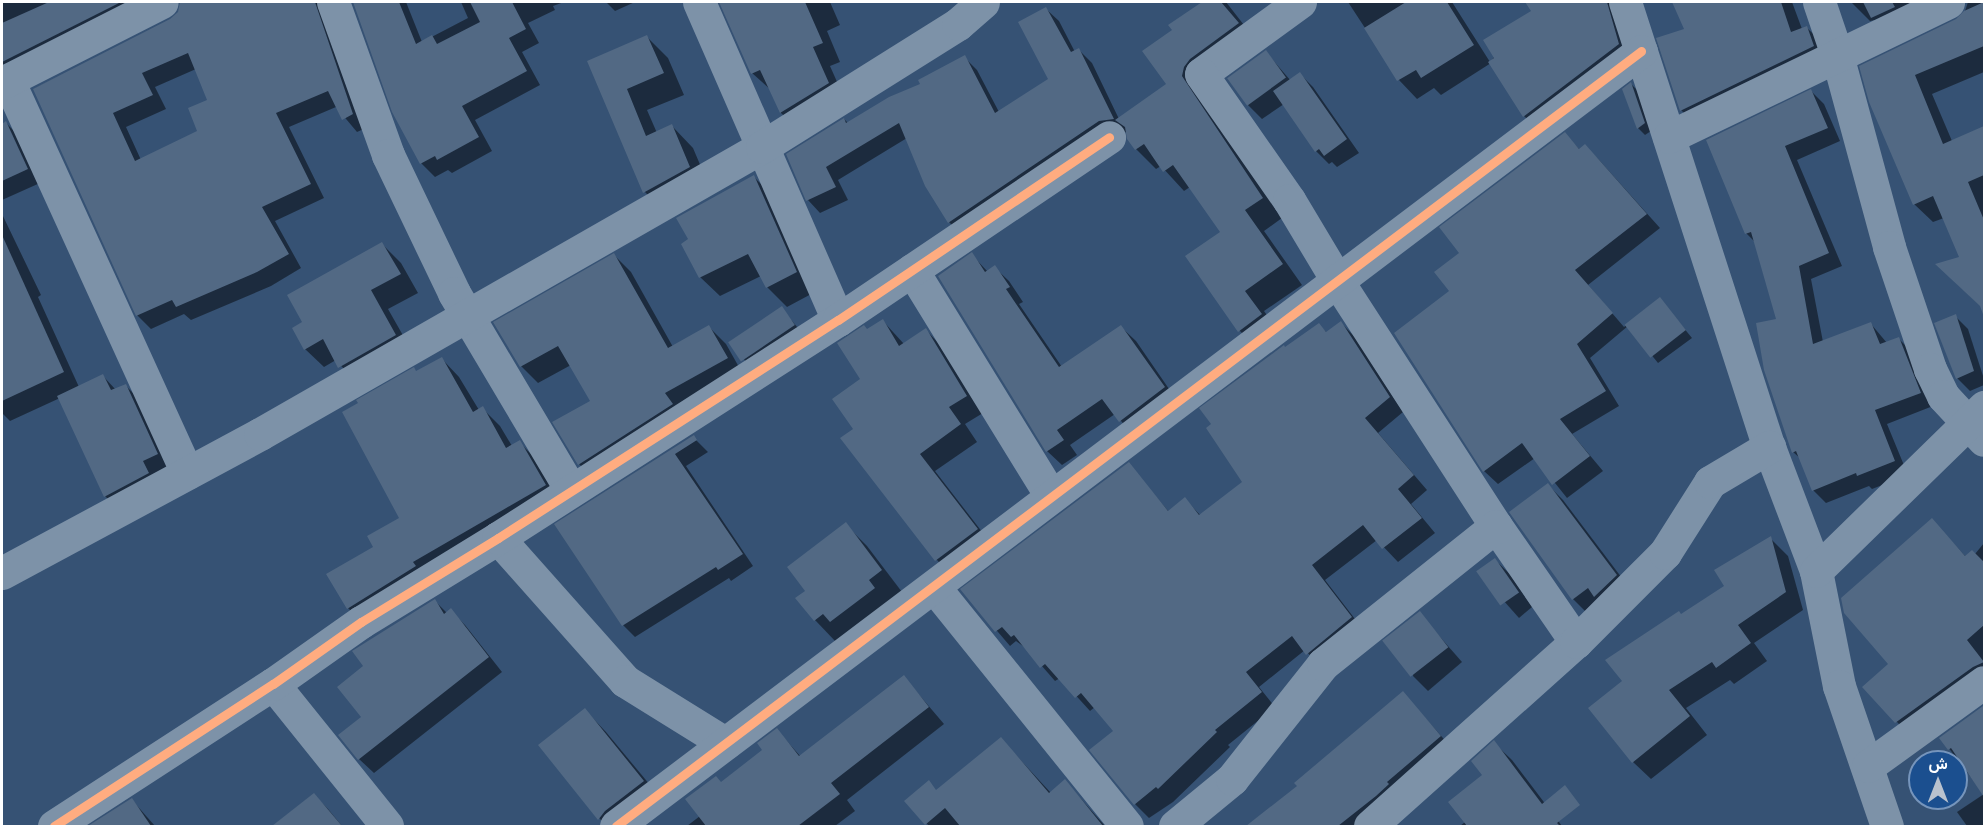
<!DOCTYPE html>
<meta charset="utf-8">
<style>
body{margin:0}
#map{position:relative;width:1986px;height:828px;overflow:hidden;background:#365274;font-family:Roboto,Vazirmatn,sans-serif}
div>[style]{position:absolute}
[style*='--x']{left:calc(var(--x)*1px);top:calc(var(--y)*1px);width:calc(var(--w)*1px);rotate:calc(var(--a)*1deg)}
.shadow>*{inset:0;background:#0007}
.building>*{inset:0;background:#526984;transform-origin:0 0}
.minor>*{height:33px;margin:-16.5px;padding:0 16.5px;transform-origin:16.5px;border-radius:16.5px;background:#7d92a8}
.cycleway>*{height:9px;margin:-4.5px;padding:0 4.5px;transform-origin:4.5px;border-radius:4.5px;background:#ffac80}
span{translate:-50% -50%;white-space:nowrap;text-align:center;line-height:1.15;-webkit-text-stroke:4.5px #1b4f8f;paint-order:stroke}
.frame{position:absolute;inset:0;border:3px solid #fff;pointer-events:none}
.north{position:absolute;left:1908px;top:750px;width:60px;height:60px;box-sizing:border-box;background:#1b4f8f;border:2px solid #7695bc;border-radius:50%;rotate:0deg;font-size:16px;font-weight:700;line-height:24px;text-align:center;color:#fff}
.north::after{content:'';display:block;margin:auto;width:21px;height:27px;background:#b9c2ce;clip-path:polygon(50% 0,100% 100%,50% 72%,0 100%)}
</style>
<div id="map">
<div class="shadow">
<i style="clip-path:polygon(2px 2px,162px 2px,2px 85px)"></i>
<i style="clip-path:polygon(evenodd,182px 2px,335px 2px,366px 128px,357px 132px,336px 107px,289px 127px,324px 198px,275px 221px,301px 268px,271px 286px,191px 320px,184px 314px,151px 329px,137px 315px,34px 89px,172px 20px,179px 13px,182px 2px,196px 69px,209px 101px,199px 132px,141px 160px,126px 127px,166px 109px,155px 87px,196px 69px)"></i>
<i style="clip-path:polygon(354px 2px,406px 2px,422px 42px,468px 18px,461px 2px,564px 2px,553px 6px,555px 10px,528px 23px,539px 43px,522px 52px,540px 85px,475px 120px,492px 151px,452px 173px,448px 170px,435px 177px,421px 163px,394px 111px)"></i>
<i style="clip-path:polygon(606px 2px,635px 2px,615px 11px)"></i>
<i style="clip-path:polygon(726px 2px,830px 2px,840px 25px,827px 31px,840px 62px,830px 66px,846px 102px,800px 131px,781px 113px,772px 91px,752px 73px,722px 3px)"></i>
<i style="clip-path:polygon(1206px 2px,1226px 2px,1258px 43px,1210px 79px,1282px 218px,1264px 231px,1302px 285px,1264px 311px,1281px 335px,1260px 351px,1240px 331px,1187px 257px,1222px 232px,1190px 187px,1184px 191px,1161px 166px,1156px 169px,1136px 149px,1127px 132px,1112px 134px,962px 235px,949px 222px,907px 138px,838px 180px,848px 200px,820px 213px,808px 200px,844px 119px,848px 123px,922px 85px,964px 57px,977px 70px,999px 112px,1050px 79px,1046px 9px,1059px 21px,1075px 52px,1079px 50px,1092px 63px,1119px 119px,1168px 85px,1174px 31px,1170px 25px)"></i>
<i style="clip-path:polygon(1348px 2px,1452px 2px,1490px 62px,1533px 11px,1528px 5px,1533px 2px,1633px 2px,1637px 63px,1543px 134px,1524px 116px,1491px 63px,1441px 95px,1434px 88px,1417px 99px,1399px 80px)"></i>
<i style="clip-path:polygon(1674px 2px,1792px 2px,1802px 29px,1807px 28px,1826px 46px,1700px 129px,1681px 110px,1686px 29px)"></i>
<i style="clip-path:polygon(1851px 2px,1968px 2px,1870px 21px)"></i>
<i style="clip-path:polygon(1968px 2px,1984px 2px,1984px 72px,1932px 94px,1952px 141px,1984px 128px,1984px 309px,1956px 283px,1961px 258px,1944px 218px,1933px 222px,1914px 204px,1870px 101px,1964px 14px)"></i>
<i style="clip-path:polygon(647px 37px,668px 58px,684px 95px,647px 110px,657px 133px,672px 126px,693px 148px,710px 188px,666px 214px,645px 192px,589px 61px)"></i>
<i style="clip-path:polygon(1266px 52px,1291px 81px,1300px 74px,1313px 87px,1359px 153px,1337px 167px,1332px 162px,1329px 164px,1316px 151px,1284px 104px,1262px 119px,1247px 104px)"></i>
<i style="clip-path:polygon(1631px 84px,1638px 91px,1651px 131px,1645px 135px,1638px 128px)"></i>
<i style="clip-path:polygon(1811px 91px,1824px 104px,1840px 141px,1797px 160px,1842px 266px,1811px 279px,1823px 342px,1871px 324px,1887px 343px,1899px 339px,1912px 352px,1933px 406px,1887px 424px,1908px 475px,1872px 489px,1869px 486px,1826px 503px,1813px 490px,1801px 459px,1793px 452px,1778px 320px,1755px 242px,1746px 233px,1708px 141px)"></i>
<i style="clip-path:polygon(6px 123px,19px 136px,40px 183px,2px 200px,2px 125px)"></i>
<i style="clip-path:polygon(1565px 134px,1580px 150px,1585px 146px,1599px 160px,1660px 228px,1588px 285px,1624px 327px,1660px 299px,1692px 338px,1658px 363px,1628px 326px,1590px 358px,1619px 406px,1572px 434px,1603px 471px,1567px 498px,1535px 458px,1498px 484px,1484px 471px,1451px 291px,1461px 253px)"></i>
<i style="clip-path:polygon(754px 177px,774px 197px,815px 292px,787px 307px,767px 287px,761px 276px,720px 296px,700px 277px)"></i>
<i style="clip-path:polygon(2px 214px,41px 295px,38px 297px,79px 387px,103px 376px,116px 390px,125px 385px,145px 405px,176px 474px,125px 516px,105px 496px,60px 398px,10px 421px,2px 413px)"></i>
<i style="clip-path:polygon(382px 244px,401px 263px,418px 293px,388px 309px,413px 353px,358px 385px,336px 360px,324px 367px,305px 349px,304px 323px)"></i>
<i style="clip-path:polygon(971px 254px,988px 272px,994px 267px,1009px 281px,1023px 302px,1019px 304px,1062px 367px,1121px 327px,1136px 341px,1178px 402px,1134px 436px,1115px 414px,1070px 445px,1077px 455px,1062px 465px,1047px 451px)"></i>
<i style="clip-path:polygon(614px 255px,631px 272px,673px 347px,709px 327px,726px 344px,744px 376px,596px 481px,579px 464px,592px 401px,571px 365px,538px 383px,521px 366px)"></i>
<i style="clip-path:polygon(781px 308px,809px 341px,756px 374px,730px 342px)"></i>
<i style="clip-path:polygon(1955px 316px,1968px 329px,1984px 379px,1984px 385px,1970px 391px,1957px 378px)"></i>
<i style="clip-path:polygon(883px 321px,904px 344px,926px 330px,942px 347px,983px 413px,965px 424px,977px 442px,935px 471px,993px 546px,953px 577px,937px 560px,842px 439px,855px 430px,868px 330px)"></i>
<i style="clip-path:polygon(1341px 323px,1355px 337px,1403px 412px,1378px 433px,1427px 490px,1411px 504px,1435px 533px,1398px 562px,1377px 540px,1325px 580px,1365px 632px,1322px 668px,1305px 650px,1259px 687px,1275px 707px,1228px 745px,1230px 747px,1173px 802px,1149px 818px,1135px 804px,1115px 731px,1095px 707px,1090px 711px,1060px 678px,1055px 681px,1027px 649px,1016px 641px,1010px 646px,962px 590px,1128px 464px,1169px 512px,1185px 499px,1201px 516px,1244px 482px,1286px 349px,1319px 325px,1327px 333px)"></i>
<i style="clip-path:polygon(442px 359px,459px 377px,479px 410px,482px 408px,500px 426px,512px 446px,519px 442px,537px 460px,563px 503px,366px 626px,348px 608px,375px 548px,401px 518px,417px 372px)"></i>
<i style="clip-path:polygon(693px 437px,708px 452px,686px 466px,753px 566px,731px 581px,729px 578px,635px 637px,623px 625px,556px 525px)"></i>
<i style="clip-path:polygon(1548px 485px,1563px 500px,1631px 590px,1588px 614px,1573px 599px,1511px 512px)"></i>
<i style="clip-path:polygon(1932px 520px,1966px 557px,1975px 554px,1984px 543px,1984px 691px,1915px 741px,1864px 687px,1890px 664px)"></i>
<i style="clip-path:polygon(845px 524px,867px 546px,902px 592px,836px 642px,815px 620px)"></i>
<i style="clip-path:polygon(1770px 538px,1788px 556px,1803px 610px,1754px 643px,1767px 661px,1734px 684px,1730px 680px,1686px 708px,1707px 735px,1651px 779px,1633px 762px,1624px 681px,1681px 615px,1726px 587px)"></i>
<i style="clip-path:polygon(1495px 560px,1510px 574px,1532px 607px,1519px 618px,1479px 573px)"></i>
<i style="clip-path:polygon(435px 601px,447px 613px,450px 610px,465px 625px,502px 672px,374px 773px,359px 759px,365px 667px)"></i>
<i style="clip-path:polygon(1419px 613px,1462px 662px,1428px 691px,1413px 676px)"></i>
<i style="clip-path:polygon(904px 677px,944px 724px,847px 800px,855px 811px,835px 826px,687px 826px,700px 816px,721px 784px,764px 750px,777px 730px,801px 757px)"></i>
<i style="clip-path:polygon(1403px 693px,1458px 755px,1377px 826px,1267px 826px,1260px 817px,1299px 787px)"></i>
<i style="clip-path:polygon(1984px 707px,1984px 794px,1941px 738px)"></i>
<i style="clip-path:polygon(585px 710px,606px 732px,665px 803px,607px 826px,600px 819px,540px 746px)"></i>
<i style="clip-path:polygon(1001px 739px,1051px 793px,1065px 781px,1105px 826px,929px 826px,906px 801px,937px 791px)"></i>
<i style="clip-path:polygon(1494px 743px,1512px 760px,1562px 826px,1460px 826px,1465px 822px,1484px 776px)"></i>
<i style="clip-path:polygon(1984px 794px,1984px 826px,1967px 826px,1957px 812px)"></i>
<i style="clip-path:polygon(314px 795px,328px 809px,342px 826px,289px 826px,283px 820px)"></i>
<i style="clip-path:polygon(132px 800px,155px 826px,90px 826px)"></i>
</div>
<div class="building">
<i style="clip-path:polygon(49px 2px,121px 2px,2px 62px,2px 23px)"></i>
<i style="clip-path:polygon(evenodd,180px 2px,315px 2px,353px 114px,342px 120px,328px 91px,276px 113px,311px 184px,262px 207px,289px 254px,257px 272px,176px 307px,172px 300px,136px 316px,33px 89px,170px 19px,178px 12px,180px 2px,188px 53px,207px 100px,188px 108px,197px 131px,135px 161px,113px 113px,153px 95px,142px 73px,188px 53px)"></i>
<i style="clip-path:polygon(353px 2px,399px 2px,416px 44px,432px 35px,437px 44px,480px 22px,470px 2px,512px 2px,526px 29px,509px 38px,527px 71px,462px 106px,479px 137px,437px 160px,435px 156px,420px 164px,392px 112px)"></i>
<i style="clip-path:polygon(719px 2px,805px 2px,823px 43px,813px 47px,829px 83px,780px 113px,760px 70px,751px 74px)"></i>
<i style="clip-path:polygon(1202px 2px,1221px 2px,1239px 23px,1190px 59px,1184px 67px,1182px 76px,1263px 198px,1245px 210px,1283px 264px,1245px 291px,1262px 314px,1238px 332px,1185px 256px,1220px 232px,1173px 165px,1163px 172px,1144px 144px,1135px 150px,1127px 139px,1125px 127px,1115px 120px,1166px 84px,1142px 51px,1172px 30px,1168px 25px)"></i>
<i style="clip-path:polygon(1406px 2px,1447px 2px,1474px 45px,1421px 78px,1416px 70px,1397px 81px,1364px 28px)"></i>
<i style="clip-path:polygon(1525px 2px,1607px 2px,1619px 44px,1523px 117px,1488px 62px,1494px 58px,1483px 40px,1531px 11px)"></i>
<i style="clip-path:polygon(1672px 2px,1781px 2px,1791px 32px,1807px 26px,1814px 46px,1680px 111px,1656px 38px,1684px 29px)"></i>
<i style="clip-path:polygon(1863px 2px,1892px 2px,1895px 7px,1871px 18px)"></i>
<i style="clip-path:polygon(1984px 2px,1984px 46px,1915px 75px,1943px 144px,1984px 126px,1984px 175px,1968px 182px,1984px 220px,1984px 317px,1980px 306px,1935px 264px,1959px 257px,1933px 196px,1913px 205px,1869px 102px,1859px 66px,1956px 19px,1964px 11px)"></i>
<i style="clip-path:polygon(1046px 7px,1071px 52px,1079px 48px,1114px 119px,1099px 121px,948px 223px,925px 186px,899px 123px,826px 167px,836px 187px,806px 201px,786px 154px,844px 118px,846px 123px,889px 97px,920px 84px,918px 80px,965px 55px,995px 113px,1048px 79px,1018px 22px)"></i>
<i style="clip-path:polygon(647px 35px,664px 73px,627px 89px,646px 136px,672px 124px,690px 167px,643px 193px,587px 61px)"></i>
<i style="left:1266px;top:50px;width:34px;height:48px;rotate:54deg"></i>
<i style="clip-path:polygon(1300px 72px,1347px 139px,1324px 156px,1319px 149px,1315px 152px,1273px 91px)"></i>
<i style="clip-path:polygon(1631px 82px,1645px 123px,1637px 129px,1622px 89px)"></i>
<i style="clip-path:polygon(1811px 89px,1828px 128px,1785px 146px,1829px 253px,1799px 266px,1813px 344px,1871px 322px,1880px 344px,1899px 337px,1921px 393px,1875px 410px,1895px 461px,1857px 476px,1856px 473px,1812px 491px,1796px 451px,1792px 453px,1764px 370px,1756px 323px,1776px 319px,1751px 232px,1745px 234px,1706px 140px)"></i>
<i style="clip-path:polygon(6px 121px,28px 169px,2px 181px,2px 124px)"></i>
<i style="clip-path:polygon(1565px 132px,1579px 149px,1585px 144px,1647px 214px,1575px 270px,1613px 313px,1577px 344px,1606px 391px,1560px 419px,1590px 456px,1552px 485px,1522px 443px,1483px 472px,1394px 333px,1449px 291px,1434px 272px,1459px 253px,1439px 227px)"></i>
<i style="clip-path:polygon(754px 175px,797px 272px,766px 288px,748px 254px,699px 278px,681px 244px,688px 239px,676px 218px)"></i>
<i style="clip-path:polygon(2px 235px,64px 372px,2px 401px)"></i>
<i style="clip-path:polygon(382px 242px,401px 274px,371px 290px,396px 335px,338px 368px,323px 339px,304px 350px,292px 328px,302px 322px,287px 295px)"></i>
<i style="clip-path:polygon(972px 252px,985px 272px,995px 265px,1010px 287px,1006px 289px,1059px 367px,1121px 325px,1165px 387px,1119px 422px,1102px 399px,1057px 430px,1064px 440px,1046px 452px,938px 276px)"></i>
<i style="clip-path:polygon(614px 253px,668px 348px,709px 325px,728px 358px,665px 393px,673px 404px,578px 465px,552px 422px,590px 401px,558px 346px,520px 367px,493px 322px)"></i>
<i style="left:1660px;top:297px;width:42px;height:45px;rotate:52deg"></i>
<i style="left:782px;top:306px;width:23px;height:65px;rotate:56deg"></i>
<i style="clip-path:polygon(1956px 314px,1974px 371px,1956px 379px,1934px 323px)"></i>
<i style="clip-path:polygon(883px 319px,899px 346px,926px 328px,967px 396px,949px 407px,961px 424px,920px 454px,978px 529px,935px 561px,840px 438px,853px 429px,832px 399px,860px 379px,837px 343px,864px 325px,867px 329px)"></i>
<i style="clip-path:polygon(1341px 321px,1390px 397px,1365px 418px,1414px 475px,1398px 489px,1422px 518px,1382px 549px,1363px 525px,1312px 565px,1352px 617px,1306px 655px,1292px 636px,1246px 672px,1262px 692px,1215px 730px,1217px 732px,1158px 789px,1156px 787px,1134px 805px,1089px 750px,1113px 731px,1081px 693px,1075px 698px,1045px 664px,1040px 668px,1014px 635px,1011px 637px,1002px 627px,995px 632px,960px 589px,1129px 462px,1168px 511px,1185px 497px,1199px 515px,1242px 482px,1206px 428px,1211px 424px,1199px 408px,1284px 345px,1285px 347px,1319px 323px,1326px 332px)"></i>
<i style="clip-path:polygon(442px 357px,473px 412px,483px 406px,506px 448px,520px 440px,546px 485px,413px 562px,416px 566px,347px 609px,326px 574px,373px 547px,367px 536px,399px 518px,342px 412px,358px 403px,356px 400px,414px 367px,416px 371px)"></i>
<i style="clip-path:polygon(103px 374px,111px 390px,126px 384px,158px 454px,143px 461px,149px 473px,104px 497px,57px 396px)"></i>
<i style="clip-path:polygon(694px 435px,697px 440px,675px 454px,743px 554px,718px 570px,716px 567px,622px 626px,554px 524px)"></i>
<i style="clip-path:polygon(1548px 483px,1617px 575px,1594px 597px,1588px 588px,1572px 600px,1509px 512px)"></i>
<i style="clip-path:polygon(1932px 518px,1965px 556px,1972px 550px,1984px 562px,1984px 625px,1967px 640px,1984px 662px,1973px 667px,1895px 723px,1862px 687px,1888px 664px,1844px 613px,1841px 598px)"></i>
<i style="clip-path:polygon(846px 522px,882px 570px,869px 580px,875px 588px,830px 622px,823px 614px,814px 621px,795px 598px,805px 591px,787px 567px)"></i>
<i style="clip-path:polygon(1771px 536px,1786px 592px,1738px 625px,1751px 643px,1716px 668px,1712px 662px,1669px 690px,1690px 716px,1632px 763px,1588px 708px,1622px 681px,1605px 660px,1679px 611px,1681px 614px,1724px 586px,1714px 570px)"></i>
<i style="left:1495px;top:558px;width:42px;height:23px;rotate:55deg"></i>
<i style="clip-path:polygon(435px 599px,444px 614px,451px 608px,489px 657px,358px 760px,338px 735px,361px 717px,337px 687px,363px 666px,352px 651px)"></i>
<i style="left:1420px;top:611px;width:46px;height:48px;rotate:52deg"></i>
<i style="clip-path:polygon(904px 675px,929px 707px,831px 783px,840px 794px,798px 826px,706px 826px,685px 799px,716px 776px,721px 782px,762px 750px,757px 743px,777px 728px,799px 756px)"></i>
<i style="clip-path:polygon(1403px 691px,1441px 736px,1387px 782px,1389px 784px,1376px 796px,1338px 826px,1246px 826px,1297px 786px,1294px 783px)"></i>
<i style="clip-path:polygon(1983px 706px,1984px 708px,1984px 797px,1951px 748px,1948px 750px,1939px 738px)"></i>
<i style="clip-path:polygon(585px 708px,644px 781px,605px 811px,598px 820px,538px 745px)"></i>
<i style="clip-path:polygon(1001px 737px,1049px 793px,1065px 779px,1103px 826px,960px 826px,945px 808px,925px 825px,904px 801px,929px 780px,936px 790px)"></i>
<i style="clip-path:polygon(1494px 740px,1542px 804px,1565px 785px,1580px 805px,1557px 823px,1560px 826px,1467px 826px,1448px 802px,1482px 775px,1471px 761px)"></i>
<i style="clip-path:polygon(314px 793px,342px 826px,272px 826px)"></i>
<i style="clip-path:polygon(132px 798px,151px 826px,88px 826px)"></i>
</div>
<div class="minor">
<i style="--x:333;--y:2;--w:163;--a:70.2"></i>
<i style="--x:388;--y:155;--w:153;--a:64.4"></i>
<i style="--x:454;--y:293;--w:229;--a:59.3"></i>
<i style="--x:699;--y:2;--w:347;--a:66.4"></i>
<i style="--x:1300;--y:2;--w:122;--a:144"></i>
<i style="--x:1201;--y:74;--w:154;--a:55.1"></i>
<i style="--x:1289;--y:200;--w:96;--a:59.1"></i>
<i style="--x:1338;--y:282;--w:291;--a:57.1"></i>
<i style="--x:1496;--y:526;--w:141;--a:55.4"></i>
<i style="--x:1625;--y:2;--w:468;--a:72.1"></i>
<i style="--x:1769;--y:447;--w:133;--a:69.2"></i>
<i style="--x:1816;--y:571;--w:117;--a:78.7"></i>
<i style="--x:1839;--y:686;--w:148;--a:71.1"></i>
<i style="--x:1819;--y:2;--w:56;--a:71.2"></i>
<i style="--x:1837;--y:55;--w:199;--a:74.8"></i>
<i style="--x:1889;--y:247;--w:129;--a:71.4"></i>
<i style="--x:1930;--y:369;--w:30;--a:64"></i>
<i style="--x:1943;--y:396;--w:60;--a:47"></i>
<i style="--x:8;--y:80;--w:432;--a:65.5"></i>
<i style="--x:2;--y:83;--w:179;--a:-26.9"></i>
<i style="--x:1669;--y:137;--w:310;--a:-25.8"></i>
<i style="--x:912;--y:270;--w:265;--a:58.4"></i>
<i style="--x:498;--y:538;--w:191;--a:48.4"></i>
<i style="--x:625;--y:681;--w:118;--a:31.8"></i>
<i style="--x:1816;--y:571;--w:235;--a:-44.3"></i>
<i style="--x:2;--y:573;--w:293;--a:-28.3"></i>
<i style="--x:260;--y:434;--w:578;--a:-29.76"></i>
<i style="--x:762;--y:147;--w:231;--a:-32.1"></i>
<i style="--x:958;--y:24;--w:33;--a:-41"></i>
<i style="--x:934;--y:587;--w:307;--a:51.1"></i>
<i style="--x:273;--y:684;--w:182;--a:51.2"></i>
<i style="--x:1868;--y:766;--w:143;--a:-35.9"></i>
<i style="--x:54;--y:826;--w:261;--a:-33"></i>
<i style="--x:273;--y:684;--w:108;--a:-35.2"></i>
<i style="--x:361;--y:622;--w:161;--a:-31.5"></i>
<i style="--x:498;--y:538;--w:404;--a:-32.7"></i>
<i style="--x:838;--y:320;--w:327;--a:-34"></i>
<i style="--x:616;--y:826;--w:1285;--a:-37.09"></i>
<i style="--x:1175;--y:826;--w:74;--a:-39.5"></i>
<i style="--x:1232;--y:779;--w:147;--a:-51.6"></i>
<i style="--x:1323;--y:664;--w:221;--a:-38.6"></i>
<i style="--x:1370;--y:826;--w:276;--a:-41.8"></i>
<i style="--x:1576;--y:642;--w:126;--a:-45"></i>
<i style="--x:1665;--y:553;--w:84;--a:-57.6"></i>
<i style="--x:1710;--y:482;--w:69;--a:-30.7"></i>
</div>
<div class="cycleway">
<i style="--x:54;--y:826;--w:261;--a:-33"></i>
<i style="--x:273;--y:684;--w:108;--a:-35.2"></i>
<i style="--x:361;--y:622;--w:161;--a:-31.5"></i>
<i style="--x:498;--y:538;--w:404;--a:-32.7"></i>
<i style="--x:838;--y:320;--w:327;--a:-34"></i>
<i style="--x:616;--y:826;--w:1285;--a:-37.09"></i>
</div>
<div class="frame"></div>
<div class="north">ش</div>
</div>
